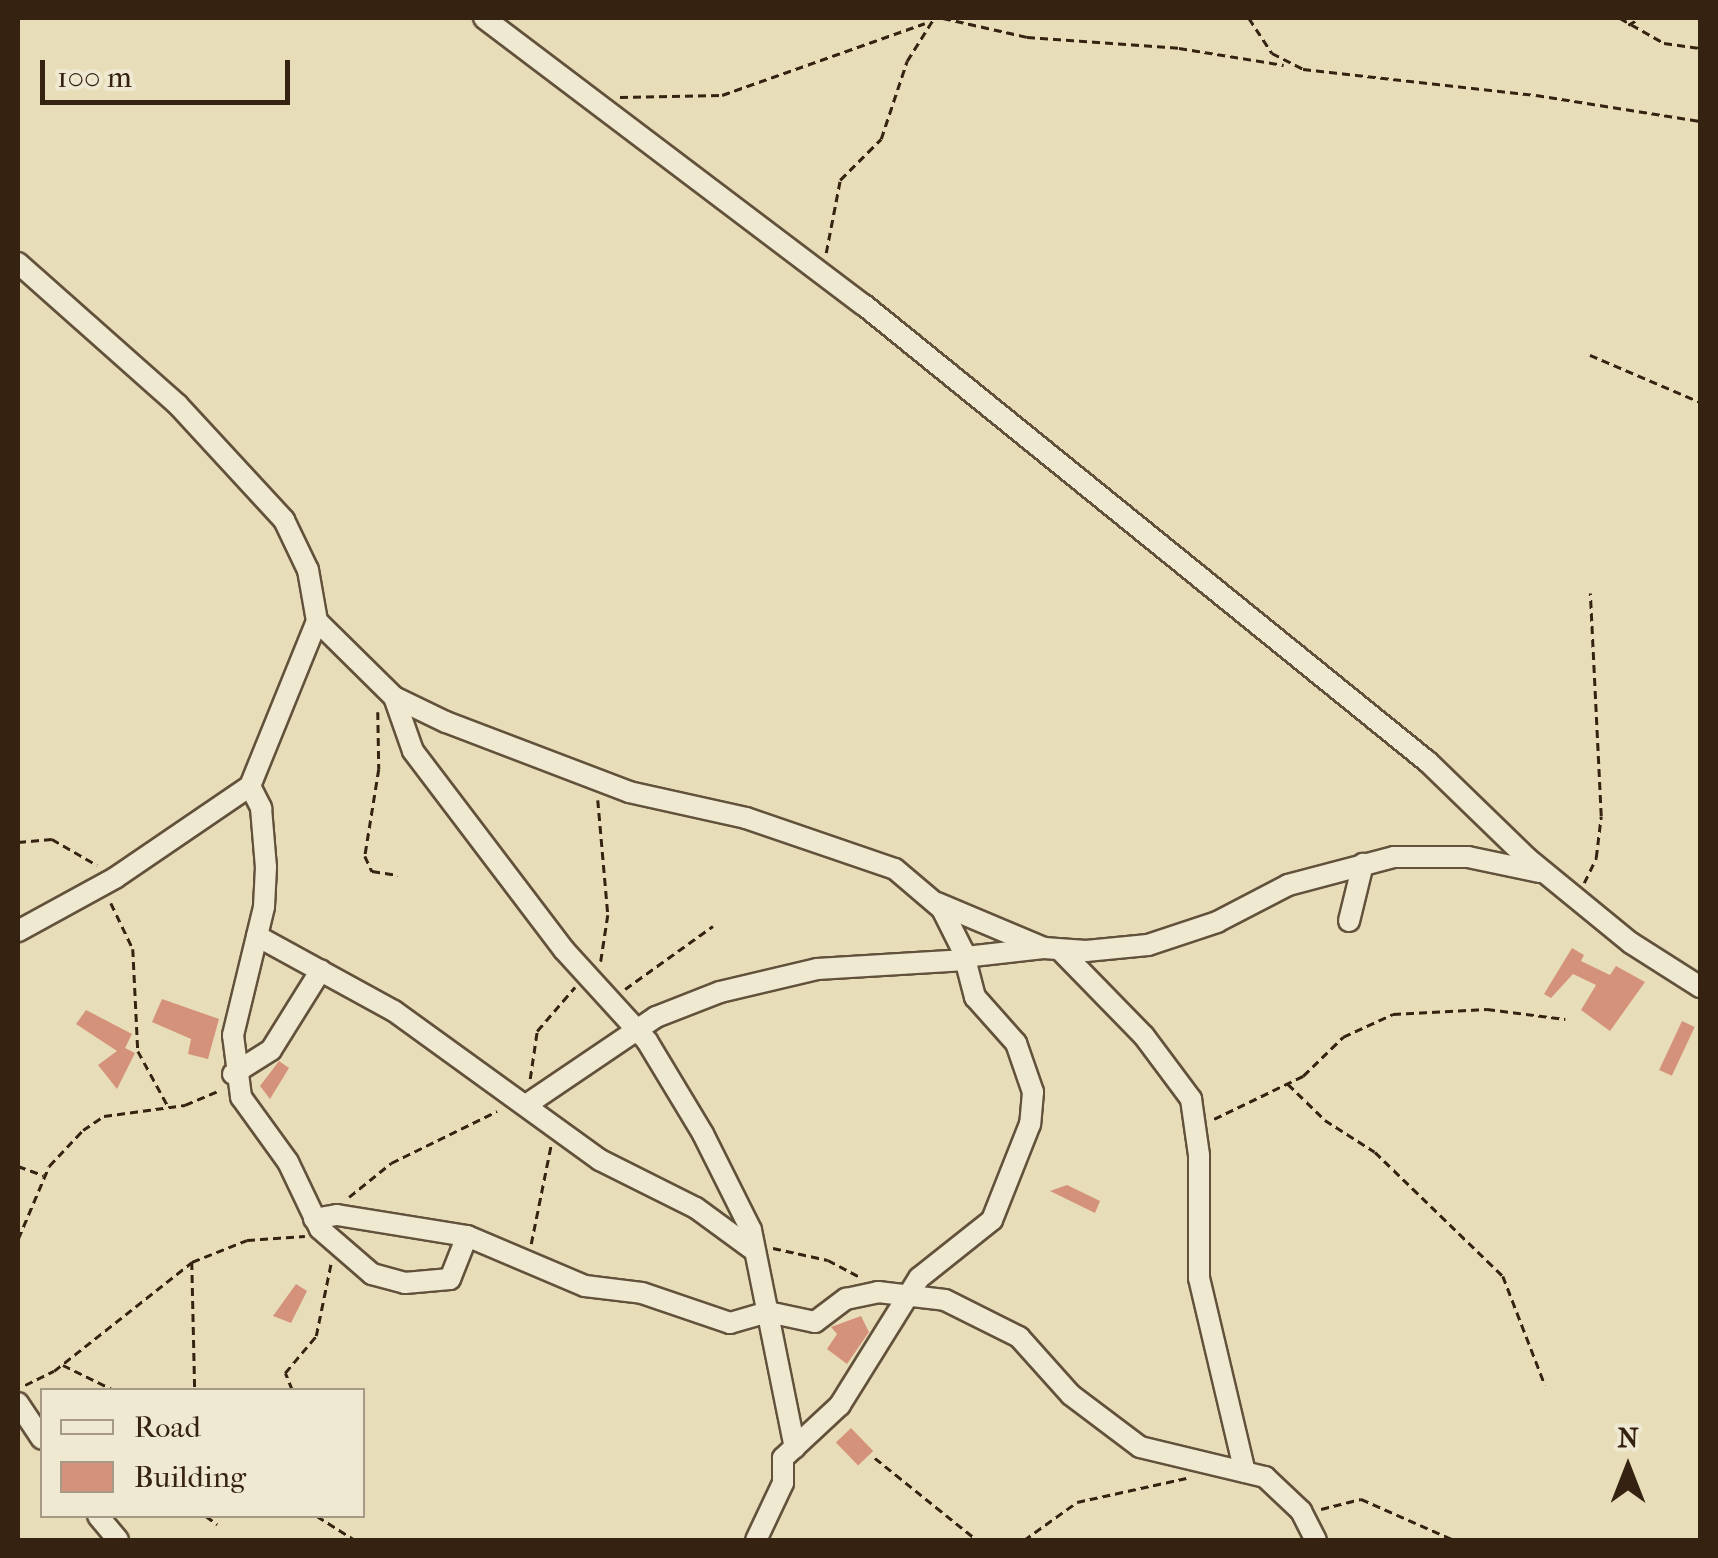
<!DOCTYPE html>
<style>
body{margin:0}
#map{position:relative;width:1718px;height:1558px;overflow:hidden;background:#e8ddb9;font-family:"IM FELL French Canon",serif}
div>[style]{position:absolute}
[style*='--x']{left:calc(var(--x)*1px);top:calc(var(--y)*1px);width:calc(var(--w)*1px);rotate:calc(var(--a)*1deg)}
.building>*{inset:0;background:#d4927b;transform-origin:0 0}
.path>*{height:2.5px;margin-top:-1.25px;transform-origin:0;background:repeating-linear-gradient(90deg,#362211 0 8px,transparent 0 13px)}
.roads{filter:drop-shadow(2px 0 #62513b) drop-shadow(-2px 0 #62513b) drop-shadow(0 2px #62513b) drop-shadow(0 -2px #62513b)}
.minor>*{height:20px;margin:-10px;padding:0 10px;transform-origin:10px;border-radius:10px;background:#f0e9d2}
span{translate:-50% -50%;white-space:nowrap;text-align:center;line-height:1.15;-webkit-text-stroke:9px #f0e9d2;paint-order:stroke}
.frame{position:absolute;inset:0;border:20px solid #362211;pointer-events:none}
.legend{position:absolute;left:40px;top:1388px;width:325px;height:130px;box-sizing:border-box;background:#f0e9d2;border:2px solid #a69985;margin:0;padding:12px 18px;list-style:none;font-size:30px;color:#362211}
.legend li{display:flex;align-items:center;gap:20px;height:50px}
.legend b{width:50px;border:2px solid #a69985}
.north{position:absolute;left:1578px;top:1418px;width:100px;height:100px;-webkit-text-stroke:8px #f0e9d2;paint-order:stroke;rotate:0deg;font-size:28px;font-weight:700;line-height:40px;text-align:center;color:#362211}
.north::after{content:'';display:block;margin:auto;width:35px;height:45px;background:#362211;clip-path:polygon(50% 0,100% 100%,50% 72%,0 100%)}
.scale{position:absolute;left:40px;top:60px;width:250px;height:45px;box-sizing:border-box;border:5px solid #362211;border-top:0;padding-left:12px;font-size:30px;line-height:35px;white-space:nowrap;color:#362211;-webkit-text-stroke:8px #f0e9d2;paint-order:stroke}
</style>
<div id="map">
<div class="building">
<i style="clip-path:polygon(1572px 948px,1584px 955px,1581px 961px,1610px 975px,1616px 966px,1645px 982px,1610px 1031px,1581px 1010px,1596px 985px,1573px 974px,1551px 998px,1544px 994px)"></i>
<i style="clip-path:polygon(162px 999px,219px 1019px,208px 1059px,188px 1054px,191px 1039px,152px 1022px)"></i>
<i style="clip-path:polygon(86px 1010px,132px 1034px,125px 1048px,135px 1053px,117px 1089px,98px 1065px,117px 1051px,76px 1024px)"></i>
<i style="left:1682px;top:1021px;width:14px;height:54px;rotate:25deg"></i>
<i style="clip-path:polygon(279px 1061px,289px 1068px,270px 1099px,260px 1086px)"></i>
<i style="clip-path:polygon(1067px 1185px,1100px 1201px,1095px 1213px,1050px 1191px)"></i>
<i style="clip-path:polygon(296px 1284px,307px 1291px,291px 1323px,273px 1316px)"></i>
<i style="clip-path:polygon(861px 1316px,869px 1332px,847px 1364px,827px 1349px,837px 1334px,831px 1327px)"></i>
<i style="left:851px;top:1428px;width:32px;height:21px;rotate:46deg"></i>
</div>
<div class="path">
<i style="--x:943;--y:18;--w:86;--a:12.7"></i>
<i style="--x:1027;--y:37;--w:152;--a:4.1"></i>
<i style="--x:1179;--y:48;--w:106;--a:9.2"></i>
<i style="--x:1249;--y:18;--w:42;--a:56.7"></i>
<i style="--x:1272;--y:53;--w:35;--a:27"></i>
<i style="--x:1303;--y:69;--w:234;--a:6.4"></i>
<i style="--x:1536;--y:95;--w:166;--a:9"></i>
<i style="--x:1620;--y:18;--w:51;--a:29.6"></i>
<i style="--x:1664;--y:43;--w:36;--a:8"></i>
<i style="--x:1628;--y:25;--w:14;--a:-30"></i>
<i style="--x:620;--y:97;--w:102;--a:-1.1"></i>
<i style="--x:722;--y:95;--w:215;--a:-19.5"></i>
<i style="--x:826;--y:253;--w:74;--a:-79.1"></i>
<i style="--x:840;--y:180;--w:58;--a:-45"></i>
<i style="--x:881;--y:139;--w:82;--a:-71.6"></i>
<i style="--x:907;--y:61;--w:51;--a:-57.9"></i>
<i style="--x:1590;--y:355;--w:120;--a:23.1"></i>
<i style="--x:378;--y:712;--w:57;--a:89"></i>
<i style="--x:379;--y:769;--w:88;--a:99.1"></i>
<i style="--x:365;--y:856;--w:17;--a:65"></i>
<i style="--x:372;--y:871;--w:26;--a:9"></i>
<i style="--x:598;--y:800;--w:115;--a:85"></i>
<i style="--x:608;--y:915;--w:47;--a:98.7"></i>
<i style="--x:18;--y:842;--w:34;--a:-5"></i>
<i style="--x:52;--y:839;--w:52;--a:30"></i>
<i style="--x:1584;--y:883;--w:28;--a:-64"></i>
<i style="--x:1596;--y:858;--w:42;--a:-83.2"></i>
<i style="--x:1601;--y:816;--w:223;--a:-92.8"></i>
<i style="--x:111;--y:903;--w:51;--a:64.4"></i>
<i style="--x:133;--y:949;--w:102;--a:87.2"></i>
<i style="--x:138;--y:1051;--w:63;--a:61.4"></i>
<i style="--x:625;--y:989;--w:108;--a:-35.6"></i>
<i style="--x:530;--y:1079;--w:49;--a:-81.7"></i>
<i style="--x:537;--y:1031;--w:58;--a:-49.2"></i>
<i style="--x:1288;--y:1084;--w:52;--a:44.2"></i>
<i style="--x:1325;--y:1120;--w:59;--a:32.6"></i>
<i style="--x:1375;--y:1152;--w:178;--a:44.1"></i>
<i style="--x:1503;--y:1276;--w:117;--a:68.9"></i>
<i style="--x:1214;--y:1119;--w:99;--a:-25.8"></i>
<i style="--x:1303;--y:1076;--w:56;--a:-44.3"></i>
<i style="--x:1343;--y:1037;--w:55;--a:-24.7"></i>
<i style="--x:1393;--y:1014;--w:94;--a:-3"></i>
<i style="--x:1487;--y:1009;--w:79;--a:7.3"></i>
<i style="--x:18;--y:1166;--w:27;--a:20"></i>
<i style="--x:349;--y:1197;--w:54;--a:-39"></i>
<i style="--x:391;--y:1163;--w:118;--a:-26.1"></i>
<i style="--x:18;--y:1239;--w:79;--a:-67"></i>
<i style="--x:49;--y:1166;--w:50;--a:-46.6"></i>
<i style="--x:83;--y:1130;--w:25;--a:-34"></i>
<i style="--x:104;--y:1116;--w:82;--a:-7.7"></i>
<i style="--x:185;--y:1105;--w:38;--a:-23"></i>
<i style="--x:531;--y:1244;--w:101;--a:-78.6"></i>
<i style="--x:773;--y:1248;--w:56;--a:12.3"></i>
<i style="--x:828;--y:1260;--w:36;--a:28"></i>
<i style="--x:192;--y:1262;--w:128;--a:88.7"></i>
<i style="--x:63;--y:1365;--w:57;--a:26.1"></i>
<i style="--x:25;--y:1385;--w:32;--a:-26"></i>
<i style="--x:54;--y:1371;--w:176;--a:-38.3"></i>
<i style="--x:192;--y:1262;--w:59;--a:-21.8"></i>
<i style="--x:247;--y:1240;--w:58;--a:-3.9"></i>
<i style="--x:292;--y:1390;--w:18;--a:-112"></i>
<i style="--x:285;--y:1373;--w:48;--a:-50"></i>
<i style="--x:316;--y:1336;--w:75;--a:-78.4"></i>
<i style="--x:875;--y:1458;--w:131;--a:38.8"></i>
<i style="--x:1321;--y:1509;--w:41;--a:-14"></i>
<i style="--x:1361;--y:1499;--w:102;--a:23.8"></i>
<i style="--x:206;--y:1516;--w:14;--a:36"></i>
<i style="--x:317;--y:1516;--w:45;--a:32.3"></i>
<i style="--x:1024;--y:1540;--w:65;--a:-35.6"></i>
<i style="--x:1077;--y:1502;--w:112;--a:-12.4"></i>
</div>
<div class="roads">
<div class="minor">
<i style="--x:484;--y:18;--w:476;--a:37.1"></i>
<i style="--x:864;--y:305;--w:726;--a:39.02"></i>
<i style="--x:1428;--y:762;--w:138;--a:44.1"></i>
<i style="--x:1527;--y:858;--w:134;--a:39.3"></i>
<i style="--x:1631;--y:943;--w:82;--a:32.5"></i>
<i style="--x:18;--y:263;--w:213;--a:41.6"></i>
<i style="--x:177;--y:404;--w:158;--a:47.3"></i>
<i style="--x:284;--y:520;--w:55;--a:64.4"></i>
<i style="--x:308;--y:570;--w:52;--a:80"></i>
<i style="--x:317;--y:621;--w:178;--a:112.1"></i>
<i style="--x:250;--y:786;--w:163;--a:145.7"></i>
<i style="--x:115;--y:878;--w:111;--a:151.3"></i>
<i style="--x:317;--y:621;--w:108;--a:44.6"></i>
<i style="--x:394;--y:697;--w:58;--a:25.7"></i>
<i style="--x:446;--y:722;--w:196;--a:20.9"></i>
<i style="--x:629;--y:792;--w:120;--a:12.5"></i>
<i style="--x:746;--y:818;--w:157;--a:18.9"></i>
<i style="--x:895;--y:869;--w:62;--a:40.4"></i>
<i style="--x:942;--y:909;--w:47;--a:63.4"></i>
<i style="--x:963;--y:951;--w:48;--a:75.4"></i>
<i style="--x:975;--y:997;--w:62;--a:48.3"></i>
<i style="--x:1016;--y:1043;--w:52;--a:70.9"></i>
<i style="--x:1033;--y:1092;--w:32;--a:95"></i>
<i style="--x:1030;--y:1124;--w:103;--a:111.6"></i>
<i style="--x:992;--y:1220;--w:93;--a:141.5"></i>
<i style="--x:919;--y:1278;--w:150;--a:121.9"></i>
<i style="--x:840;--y:1405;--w:78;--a:137.1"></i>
<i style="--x:783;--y:1458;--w:25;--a:90"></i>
<i style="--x:783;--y:1483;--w:63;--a:115.3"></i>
<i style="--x:394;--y:697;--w:57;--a:70.6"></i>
<i style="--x:413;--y:751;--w:250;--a:52.8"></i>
<i style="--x:564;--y:950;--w:123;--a:47.6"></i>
<i style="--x:647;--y:1041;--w:109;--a:58.9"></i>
<i style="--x:703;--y:1134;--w:107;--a:63.4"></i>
<i style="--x:751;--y:1230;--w:222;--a:78.6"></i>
<i style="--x:250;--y:786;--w:25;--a:63"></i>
<i style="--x:261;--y:808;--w:59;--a:85.2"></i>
<i style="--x:266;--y:867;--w:40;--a:92.9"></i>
<i style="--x:264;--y:907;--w:132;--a:103.6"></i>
<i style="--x:233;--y:1035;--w:63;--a:82.6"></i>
<i style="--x:241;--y:1097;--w:80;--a:54.1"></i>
<i style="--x:288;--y:1162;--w:74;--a:64.5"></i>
<i style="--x:320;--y:1229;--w:69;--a:40.9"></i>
<i style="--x:372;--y:1274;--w:34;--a:15"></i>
<i style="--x:405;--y:1283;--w:45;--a:-5.1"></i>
<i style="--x:450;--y:1279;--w:46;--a:-68.4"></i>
<i style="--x:937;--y:903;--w:116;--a:22.8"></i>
<i style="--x:1044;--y:948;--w:42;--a:4.1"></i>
<i style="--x:1086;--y:951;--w:62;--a:-5.5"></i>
<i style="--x:1148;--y:945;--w:73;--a:-18.4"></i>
<i style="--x:1217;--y:922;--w:80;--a:-27.5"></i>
<i style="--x:1288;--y:885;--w:110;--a:-14.8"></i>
<i style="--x:1394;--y:857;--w:74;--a:0"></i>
<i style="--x:1468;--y:857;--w:73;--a:11.9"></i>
<i style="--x:1349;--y:921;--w:59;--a:-76.2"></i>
<i style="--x:257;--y:936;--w:156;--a:28.7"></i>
<i style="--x:394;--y:1011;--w:254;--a:35.9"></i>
<i style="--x:600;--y:1160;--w:107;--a:26.6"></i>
<i style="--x:696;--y:1208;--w:69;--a:36.2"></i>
<i style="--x:1062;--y:952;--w:117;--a:45.7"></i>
<i style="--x:1144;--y:1036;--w:79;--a:53.3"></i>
<i style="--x:1191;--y:1099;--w:57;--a:81.9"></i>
<i style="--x:1199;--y:1155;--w:123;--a:90"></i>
<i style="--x:1199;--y:1278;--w:199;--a:76.7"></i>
<i style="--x:965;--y:957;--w:80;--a:-6.5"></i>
<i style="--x:233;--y:1074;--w:45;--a:-32.3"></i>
<i style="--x:271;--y:1050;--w:94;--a:-58"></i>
<i style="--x:526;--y:1105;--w:157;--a:-34.1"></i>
<i style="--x:656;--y:1017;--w:69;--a:-21.3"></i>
<i style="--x:720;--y:992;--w:100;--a:-13.3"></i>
<i style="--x:817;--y:969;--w:149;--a:-3.5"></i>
<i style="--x:314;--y:1219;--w:23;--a:-10"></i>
<i style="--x:337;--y:1215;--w:132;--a:9.2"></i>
<i style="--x:467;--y:1236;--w:128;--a:23"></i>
<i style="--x:585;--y:1286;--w:57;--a:7"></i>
<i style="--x:642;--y:1293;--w:93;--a:18.8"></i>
<i style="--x:730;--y:1323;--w:40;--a:-16"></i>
<i style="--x:768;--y:1312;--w:48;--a:12"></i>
<i style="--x:815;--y:1322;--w:39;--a:-37"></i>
<i style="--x:846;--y:1299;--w:33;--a:-12"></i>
<i style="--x:878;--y:1292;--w:67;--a:6.8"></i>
<i style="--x:945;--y:1300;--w:83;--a:26.6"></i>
<i style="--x:1019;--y:1337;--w:78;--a:48.1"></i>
<i style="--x:1071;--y:1395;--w:86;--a:37"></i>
<i style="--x:1140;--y:1447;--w:129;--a:13.5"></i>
<i style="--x:1265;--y:1477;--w:50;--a:43.4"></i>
<i style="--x:1301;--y:1511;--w:33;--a:63"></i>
<i style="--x:18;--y:1403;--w:43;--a:56.3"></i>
<i style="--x:98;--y:1516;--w:31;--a:50"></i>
</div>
</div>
<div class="frame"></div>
<ul class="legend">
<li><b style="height:12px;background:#f0e9d2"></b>Road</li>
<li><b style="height:28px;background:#d4927b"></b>Building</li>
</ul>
<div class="north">N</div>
<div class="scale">100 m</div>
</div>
